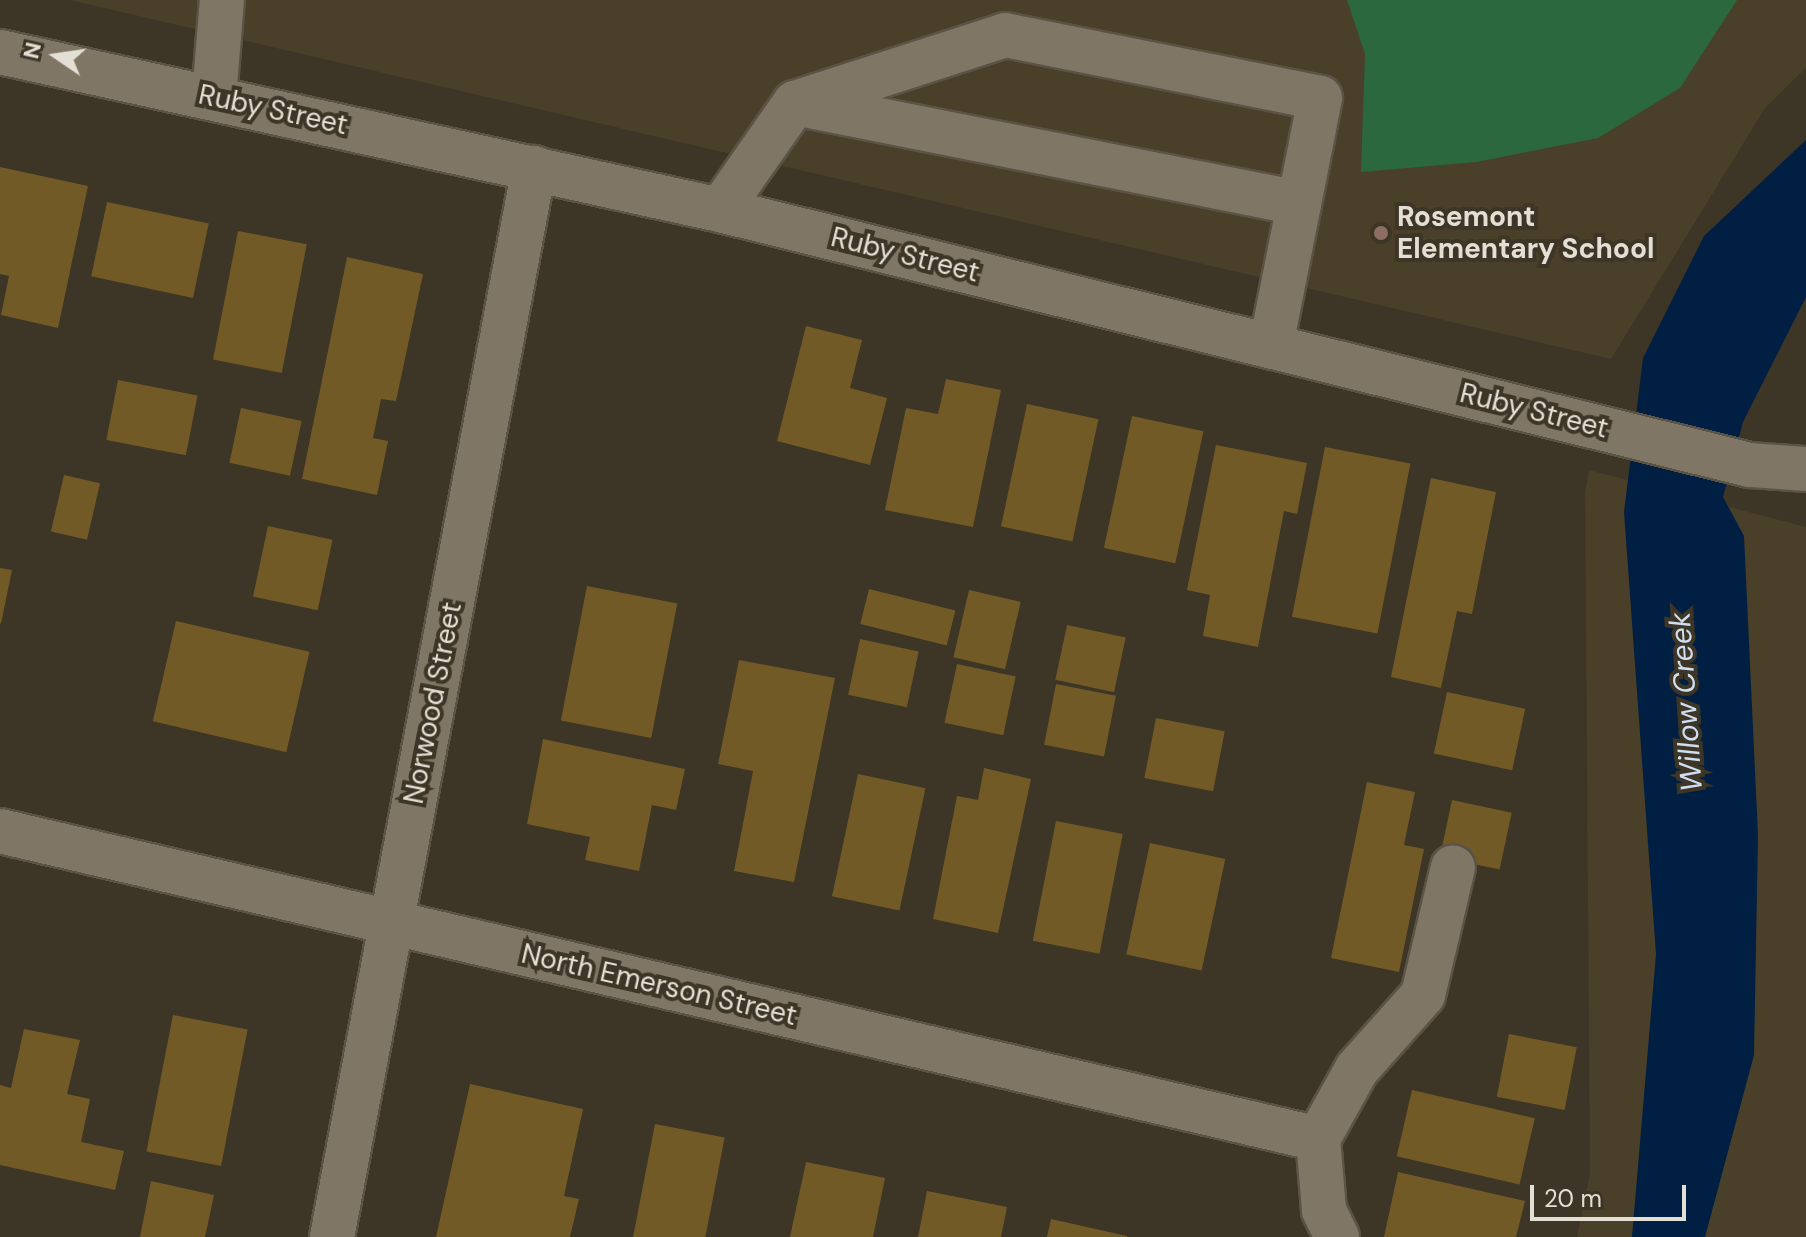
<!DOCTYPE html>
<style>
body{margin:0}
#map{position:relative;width:1806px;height:1237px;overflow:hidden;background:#3d3626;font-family:"DM Sans",sans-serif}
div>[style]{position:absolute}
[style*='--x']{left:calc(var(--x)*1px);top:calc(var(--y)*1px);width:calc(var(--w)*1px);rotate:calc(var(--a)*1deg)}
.built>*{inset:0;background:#4a3f29}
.green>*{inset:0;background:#2c683e}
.water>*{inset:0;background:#001f42}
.building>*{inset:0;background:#715a26;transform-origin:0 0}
.roads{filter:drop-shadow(2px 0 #5a5346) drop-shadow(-2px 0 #5a5346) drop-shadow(0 2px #5a5346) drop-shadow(0 -2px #5a5346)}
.minor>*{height:44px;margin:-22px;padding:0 22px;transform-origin:22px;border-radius:22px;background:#7f7665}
.dots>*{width:22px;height:22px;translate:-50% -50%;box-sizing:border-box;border:4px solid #3d3626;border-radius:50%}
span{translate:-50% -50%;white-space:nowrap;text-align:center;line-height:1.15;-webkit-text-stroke:8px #3d3626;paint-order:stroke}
.street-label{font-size:28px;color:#e4dfd5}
.poi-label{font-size:28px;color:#e4dfd5;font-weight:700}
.left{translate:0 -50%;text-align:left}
.water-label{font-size:30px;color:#cfdef1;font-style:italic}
.north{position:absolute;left:16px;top:16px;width:80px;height:80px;-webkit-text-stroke:6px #3d3626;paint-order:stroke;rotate:283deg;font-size:22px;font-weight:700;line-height:32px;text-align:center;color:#e4dfd5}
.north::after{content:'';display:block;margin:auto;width:28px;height:36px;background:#e4dfd5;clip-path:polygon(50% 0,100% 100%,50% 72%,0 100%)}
.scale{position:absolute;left:1530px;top:1185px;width:156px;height:36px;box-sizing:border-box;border:4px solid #e4dfd5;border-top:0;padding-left:10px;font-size:24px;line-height:28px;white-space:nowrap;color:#e4dfd5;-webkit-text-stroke:6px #3d3626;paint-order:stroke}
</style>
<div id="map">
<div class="built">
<i style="clip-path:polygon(70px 0,1806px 0,1806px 68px,1765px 108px,1611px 359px)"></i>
<i style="clip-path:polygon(1589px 470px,1806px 527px,1806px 1237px,1577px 1237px,1590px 1173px,1585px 492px)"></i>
</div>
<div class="green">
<i style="clip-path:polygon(1347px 0,1737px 0,1680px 88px,1598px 138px,1476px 162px,1361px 172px,1365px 54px)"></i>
</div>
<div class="water">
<i style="clip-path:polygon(1806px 140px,1806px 297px,1743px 422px,1723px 497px,1744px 536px,1758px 835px,1754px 1055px,1705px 1237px,1632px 1237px,1656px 954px,1624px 512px,1643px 358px,1704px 236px)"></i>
</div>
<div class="building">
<i style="clip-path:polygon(0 167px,88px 186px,58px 328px,1px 315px,9px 276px,0 274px)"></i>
<i style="left:107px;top:202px;width:104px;height:76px;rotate:12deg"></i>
<i style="left:238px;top:231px;width:70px;height:131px;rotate:11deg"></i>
<i style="clip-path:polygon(347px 257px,423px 274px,396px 401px,381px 399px,373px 438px,388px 441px,377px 495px,302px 479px)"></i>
<i style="clip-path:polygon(806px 326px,862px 340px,850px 388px,887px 398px,870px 465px,777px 441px)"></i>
<i style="clip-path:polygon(946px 379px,1001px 390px,973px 527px,885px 510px,906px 408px,938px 414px)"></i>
<i style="left:118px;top:380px;width:81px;height:61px;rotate:11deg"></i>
<i style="left:1027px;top:404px;width:73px;height:125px;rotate:12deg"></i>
<i style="left:241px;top:408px;width:62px;height:56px;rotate:12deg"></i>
<i style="left:1132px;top:416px;width:73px;height:135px;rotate:12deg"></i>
<i style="clip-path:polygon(1216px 445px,1307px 463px,1297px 514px,1284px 511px,1258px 647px,1203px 636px,1210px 595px,1187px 590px)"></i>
<i style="left:1325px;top:447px;width:87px;height:173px;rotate:11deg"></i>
<i style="left:64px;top:475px;width:37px;height:58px;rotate:13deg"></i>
<i style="clip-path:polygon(1431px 478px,1496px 492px,1472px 614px,1457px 611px,1441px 688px,1391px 677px)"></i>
<i style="left:268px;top:526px;width:66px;height:72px;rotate:12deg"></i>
<i style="clip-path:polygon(0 568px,12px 570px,1px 624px,0 623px)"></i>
<i style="left:587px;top:586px;width:92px;height:137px;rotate:11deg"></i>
<i style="left:869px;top:589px;width:89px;height:36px;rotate:14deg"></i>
<i style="left:969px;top:590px;width:53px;height:69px;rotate:13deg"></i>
<i style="left:176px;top:621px;width:137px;height:103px;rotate:13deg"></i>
<i style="left:1067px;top:625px;width:60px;height:56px;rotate:12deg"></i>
<i style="left:860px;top:639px;width:60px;height:57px;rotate:12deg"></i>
<i style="clip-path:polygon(739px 660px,835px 678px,794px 882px,734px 871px,753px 771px,718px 764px)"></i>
<i style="left:957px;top:664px;width:60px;height:60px;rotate:12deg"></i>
<i style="left:1056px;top:684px;width:61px;height:62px;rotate:11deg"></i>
<i style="left:1447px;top:692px;width:80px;height:63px;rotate:12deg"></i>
<i style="left:1156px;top:718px;width:70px;height:61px;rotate:11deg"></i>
<i style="clip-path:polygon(543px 739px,685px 769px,676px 810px,652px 805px,639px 871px,585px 860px,590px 837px,527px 824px)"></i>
<i style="clip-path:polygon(984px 768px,1031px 779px,998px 933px,933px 919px,957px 796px,978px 800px)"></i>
<i style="left:858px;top:774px;width:69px;height:125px;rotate:12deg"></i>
<i style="clip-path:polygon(1367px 782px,1415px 792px,1404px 845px,1424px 849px,1399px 972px,1331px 958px)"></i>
<i style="left:1452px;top:800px;width:61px;height:58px;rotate:12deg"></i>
<i style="left:1056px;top:821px;width:68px;height:122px;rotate:11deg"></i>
<i style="left:1150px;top:843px;width:77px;height:114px;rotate:12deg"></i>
<i style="left:173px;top:1015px;width:76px;height:139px;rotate:11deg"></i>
<i style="clip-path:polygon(24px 1029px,80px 1040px,67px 1094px,90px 1099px,81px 1142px,124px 1151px,115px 1190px,0 1165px,0 1085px,11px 1088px)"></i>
<i style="left:1509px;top:1034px;width:69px;height:64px;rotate:11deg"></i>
<i style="clip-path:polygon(470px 1084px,583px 1109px,564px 1196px,579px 1199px,570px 1237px,436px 1237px)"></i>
<i style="left:1412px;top:1090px;width:126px;height:68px;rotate:13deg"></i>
<i style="left:655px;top:1124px;width:71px;height:115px;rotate:11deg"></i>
<i style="clip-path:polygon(806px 1162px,885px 1178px,873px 1237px,790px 1237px)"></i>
<i style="clip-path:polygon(1398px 1172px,1525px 1201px,1516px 1237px,1384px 1237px)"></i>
<i style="clip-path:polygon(151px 1181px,214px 1195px,205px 1237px,140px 1237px)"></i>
<i style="clip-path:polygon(927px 1191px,1007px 1207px,1001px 1237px,918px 1237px)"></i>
<i style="clip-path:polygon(1051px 1219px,1127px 1236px,1127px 1237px,1047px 1237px)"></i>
</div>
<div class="roads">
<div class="minor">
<i style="--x:0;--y:52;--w:737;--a:12.38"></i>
<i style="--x:720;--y:210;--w:1061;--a:13.91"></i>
<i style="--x:1750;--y:465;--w:56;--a:4.1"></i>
<i style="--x:214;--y:97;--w:97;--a:-85.3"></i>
<i style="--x:799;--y:104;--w:510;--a:11.2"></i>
<i style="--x:720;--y:210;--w:131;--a:-55"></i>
<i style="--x:795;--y:103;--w:221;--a:-17.9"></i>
<i style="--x:1005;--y:35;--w:321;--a:11.3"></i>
<i style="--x:1320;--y:98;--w:253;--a:101.2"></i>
<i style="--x:0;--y:831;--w:1354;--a:13.15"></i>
<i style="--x:332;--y:1237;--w:1088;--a:-79.3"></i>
<i style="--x:1337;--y:1237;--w:30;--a:-116"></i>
<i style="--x:1324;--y:1210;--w:71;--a:-94.8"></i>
<i style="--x:1318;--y:1139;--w:80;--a:-60.9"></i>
<i style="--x:1357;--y:1069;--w:99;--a:-48.3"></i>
<i style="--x:1423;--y:995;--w:131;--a:-76.8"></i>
</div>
</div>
<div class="dots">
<i style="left:1381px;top:233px;background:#8d6e63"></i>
</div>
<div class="street-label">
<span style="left:273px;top:110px;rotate:12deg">Ruby Street</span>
<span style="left:905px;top:255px;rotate:14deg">Ruby Street</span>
<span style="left:1534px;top:411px;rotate:14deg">Ruby Street</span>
<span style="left:433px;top:703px;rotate:-79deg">Norwood Street</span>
<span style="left:659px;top:985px;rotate:13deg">North Emerson Street</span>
</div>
<div class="poi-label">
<span class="left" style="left:1397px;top:233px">Rosemont<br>Elementary School</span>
</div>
<div class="water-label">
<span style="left:1686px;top:702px;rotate:-94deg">Willow Creek</span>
</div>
<div class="north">N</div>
<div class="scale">20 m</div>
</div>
